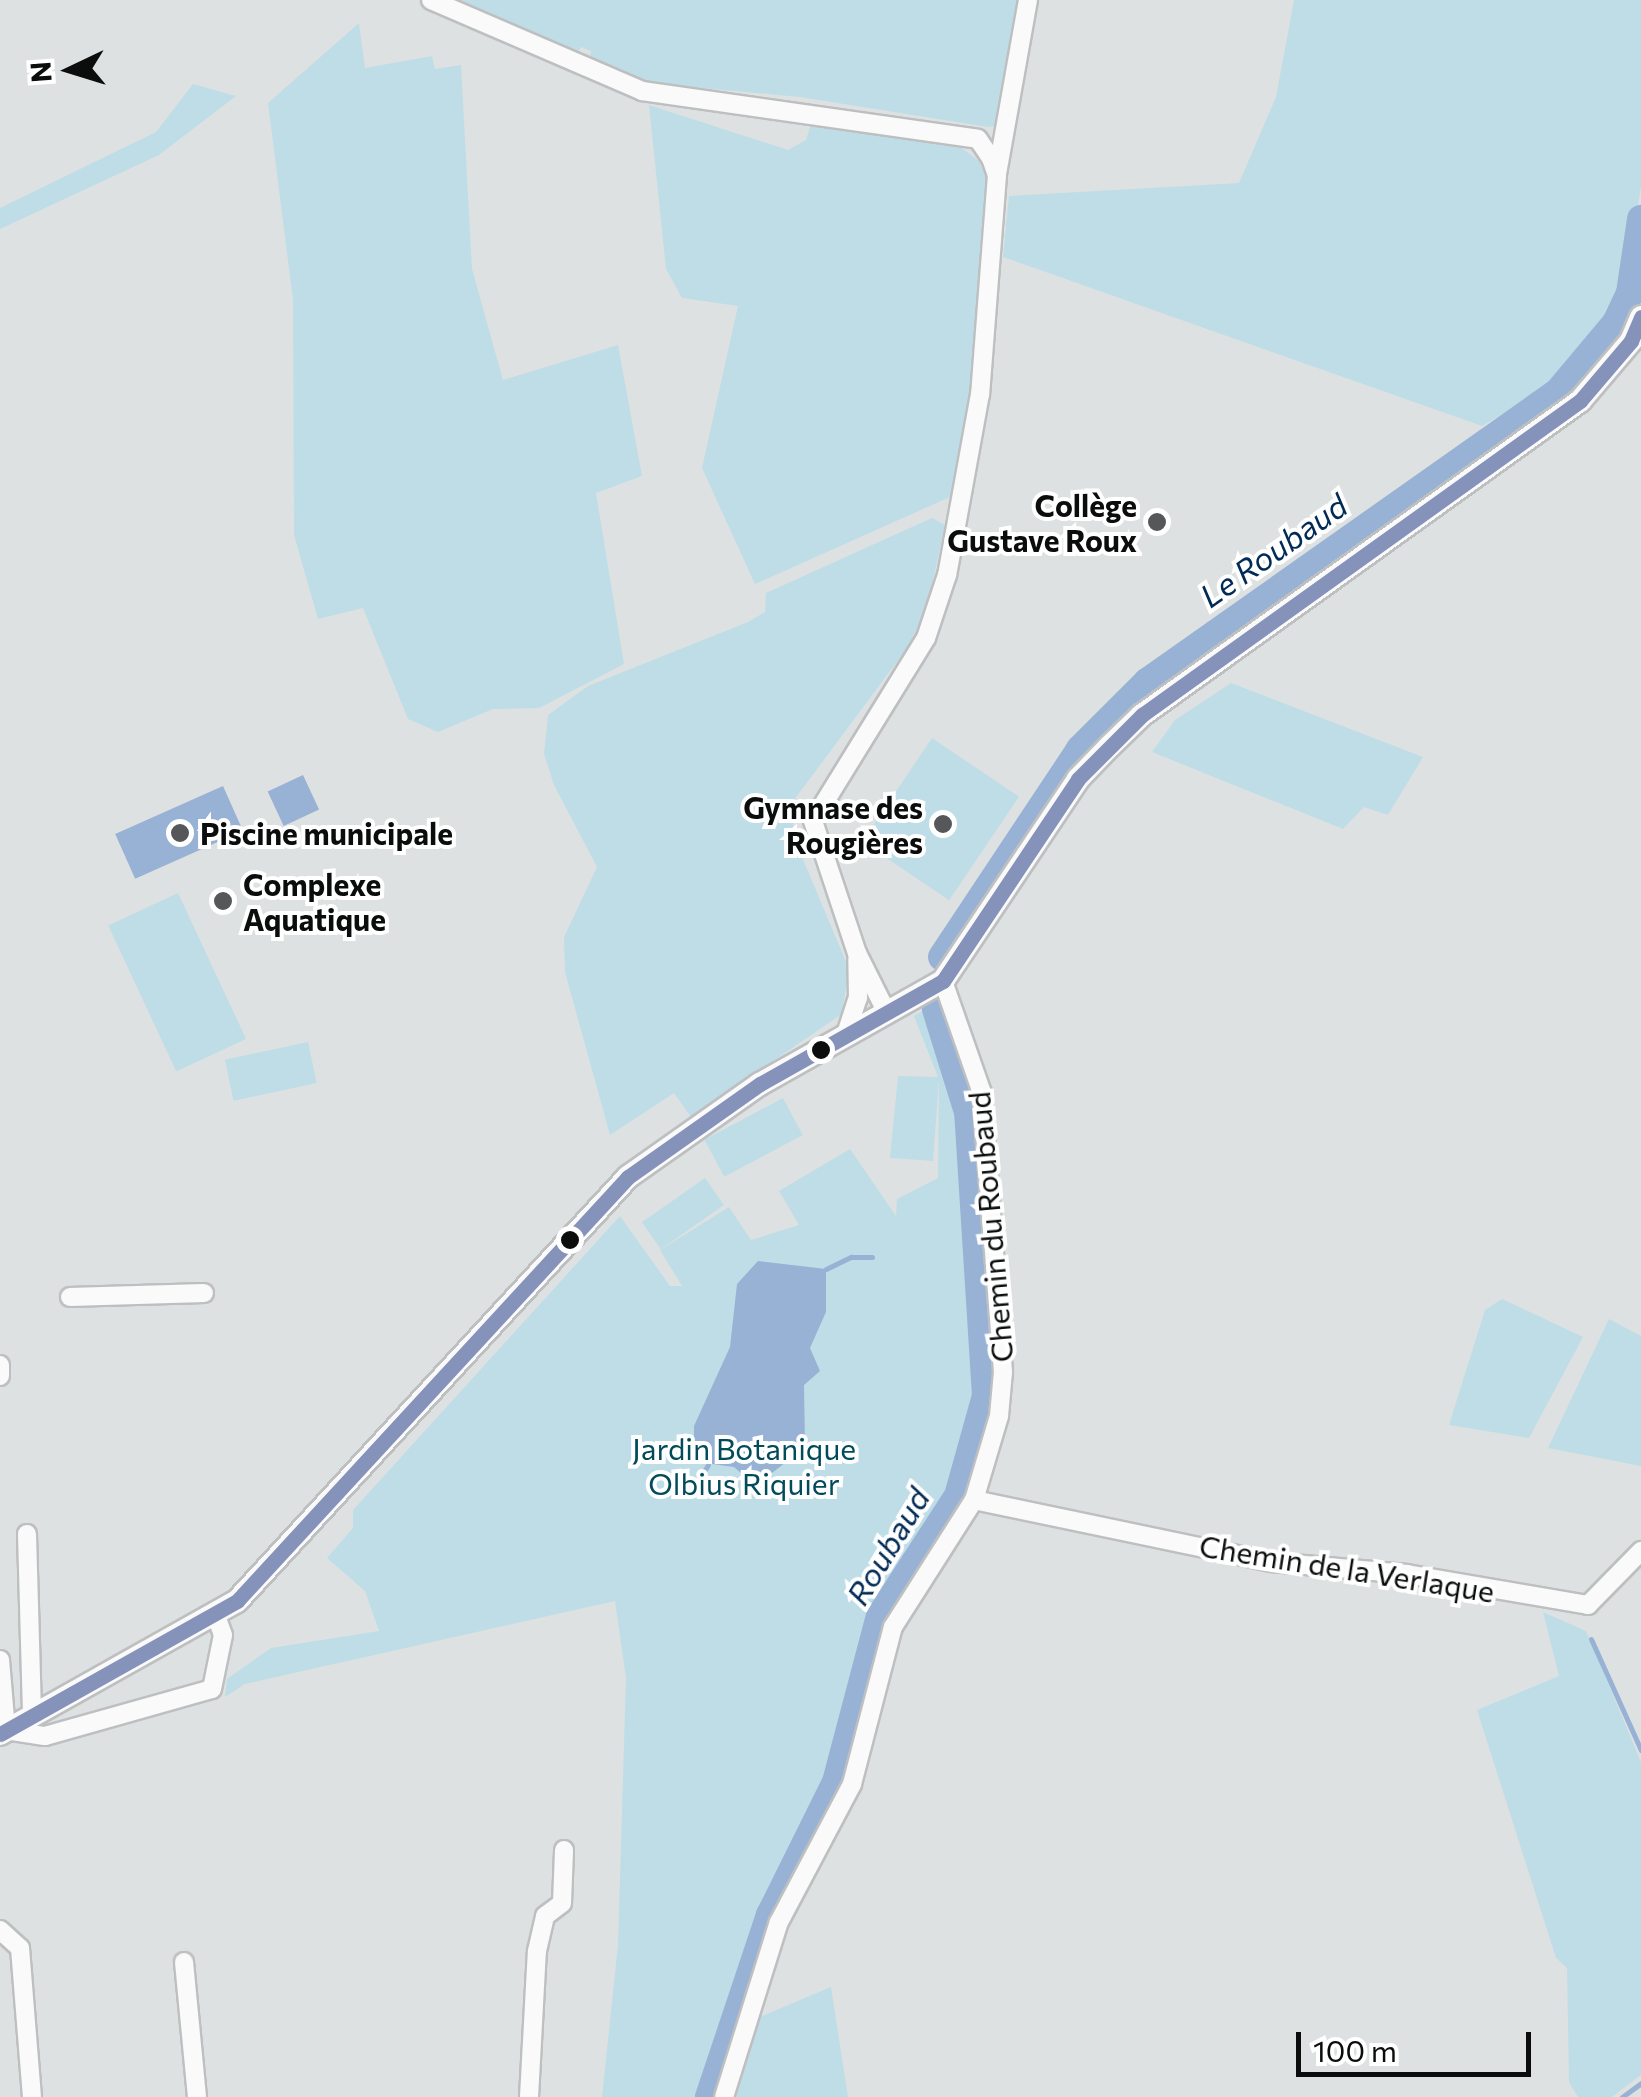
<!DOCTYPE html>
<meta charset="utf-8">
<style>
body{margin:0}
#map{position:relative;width:1641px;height:2097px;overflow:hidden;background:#dee1e2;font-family:Commissioner,sans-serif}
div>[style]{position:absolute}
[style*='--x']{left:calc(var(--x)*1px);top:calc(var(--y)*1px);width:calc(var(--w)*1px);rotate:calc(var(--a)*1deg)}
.green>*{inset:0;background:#bfdde6;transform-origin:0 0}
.water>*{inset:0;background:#97b2d4;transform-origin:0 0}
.stream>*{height:5px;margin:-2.5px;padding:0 2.5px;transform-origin:2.5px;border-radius:2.5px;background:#97b2d4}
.river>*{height:28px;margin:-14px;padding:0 14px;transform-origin:14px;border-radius:14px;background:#97b2d4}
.roads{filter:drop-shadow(2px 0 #bdbfc0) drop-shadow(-2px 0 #bdbfc0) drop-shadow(0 2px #bdbfc0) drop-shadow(0 -2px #bdbfc0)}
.minor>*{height:18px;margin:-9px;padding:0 9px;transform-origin:9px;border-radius:9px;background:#fafafb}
.tertiary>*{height:22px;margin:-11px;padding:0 11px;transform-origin:11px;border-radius:11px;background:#fafafb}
.bus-1>*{height:15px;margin:-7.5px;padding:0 7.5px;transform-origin:7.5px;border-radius:7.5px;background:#8592b9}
.dots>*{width:28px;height:28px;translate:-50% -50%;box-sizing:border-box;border:5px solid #fff;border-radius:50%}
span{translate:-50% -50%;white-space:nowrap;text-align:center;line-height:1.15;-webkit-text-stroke:8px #fff;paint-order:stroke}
.poi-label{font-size:30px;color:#0b0d0d;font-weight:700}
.right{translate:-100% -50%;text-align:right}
.left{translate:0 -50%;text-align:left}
.street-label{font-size:30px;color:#0b0d0d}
.park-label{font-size:30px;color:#024b5a}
.water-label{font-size:32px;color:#012a55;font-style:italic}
.north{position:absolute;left:20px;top:20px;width:100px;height:100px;-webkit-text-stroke:8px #fff;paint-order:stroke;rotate:266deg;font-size:28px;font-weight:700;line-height:40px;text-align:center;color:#0b0d0d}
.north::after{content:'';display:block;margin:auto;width:35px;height:45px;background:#0b0d0d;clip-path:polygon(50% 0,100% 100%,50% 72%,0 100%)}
.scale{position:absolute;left:1296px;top:2032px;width:235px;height:45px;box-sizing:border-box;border:5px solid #0b0d0d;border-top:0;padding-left:12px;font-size:30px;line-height:35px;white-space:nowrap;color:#0b0d0d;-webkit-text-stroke:8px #fff;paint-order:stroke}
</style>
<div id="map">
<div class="green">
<i style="clip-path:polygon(454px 0,1025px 0,999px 126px,988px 127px,800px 97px,637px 82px,589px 66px,591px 51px,581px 47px,575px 58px)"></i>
<i style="clip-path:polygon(1294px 0,1641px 0,1641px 187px,1625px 285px,1609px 316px,1552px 386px,1482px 426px,1003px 257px,1009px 196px,1239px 183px,1276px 97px)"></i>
<i style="clip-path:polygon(359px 23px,365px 68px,432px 56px,435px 69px,461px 65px,472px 269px,503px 380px,618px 345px,642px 476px,596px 493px,624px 664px,539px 708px,493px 709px,438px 732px,408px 719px,363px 608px,318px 619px,294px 535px,293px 300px,268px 103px)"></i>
<i style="clip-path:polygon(193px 84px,236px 96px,159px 155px,0 229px,0 208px,156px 132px)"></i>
<i style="clip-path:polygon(649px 105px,788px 150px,806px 140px,812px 121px,962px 148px,979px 161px,986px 176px,971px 386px,950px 497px,755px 584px,702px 468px,738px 306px,682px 298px,666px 269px)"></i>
<i style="clip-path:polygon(932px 518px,945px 525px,927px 608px,908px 647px,791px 804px,795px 840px,849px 969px,842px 1014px,691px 1117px,674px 1093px,610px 1135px,565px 972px,564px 937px,597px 867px,554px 785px,544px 754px,548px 715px,588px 686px,748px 622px,765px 612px,766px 593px)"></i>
<i style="clip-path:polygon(1231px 683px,1423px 757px,1388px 815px,1364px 807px,1343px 829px,1152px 752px,1175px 720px)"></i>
<i style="left:932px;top:738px;width:105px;height:125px;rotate:34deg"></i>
<i style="left:178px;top:893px;width:161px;height:77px;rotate:65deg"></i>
<i style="clip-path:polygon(926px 1009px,957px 1105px,978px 1380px,950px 1490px,863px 1635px,828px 1778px,758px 1912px,699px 2097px,602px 2097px,618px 1945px,626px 1678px,615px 1601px,245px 1684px,225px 1697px,227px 1679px,271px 1648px,379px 1631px,365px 1591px,327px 1558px,353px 1528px,353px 1510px,620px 1216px,670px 1286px,682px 1286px,660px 1250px,729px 1207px,751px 1240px,799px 1225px,779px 1191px,850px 1149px,896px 1216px,897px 1199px,938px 1178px,939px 1079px,933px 1161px,890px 1158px,898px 1076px,938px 1077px,914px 1016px)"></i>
<i style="left:308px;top:1042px;width:42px;height:85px;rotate:78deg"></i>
<i style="left:783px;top:1098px;width:42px;height:89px;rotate:62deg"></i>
<i style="left:705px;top:1178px;width:33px;height:77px;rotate:55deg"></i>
<i style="clip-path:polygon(1502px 1299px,1583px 1337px,1529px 1438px,1449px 1425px,1485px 1310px)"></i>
<i style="clip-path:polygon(1609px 1319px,1641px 1336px,1641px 1466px,1548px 1448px)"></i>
<i style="clip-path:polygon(1543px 1612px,1586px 1631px,1641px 1762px,1641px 2075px,1612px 2097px,1578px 2097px,1569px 2082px,1567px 1968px,1556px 1958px,1477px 1710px,1559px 1676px)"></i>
<i style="clip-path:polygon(831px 1987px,848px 2097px,733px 2097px,757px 2018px)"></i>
</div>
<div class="water">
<i style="left:303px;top:775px;width:38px;height:39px;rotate:65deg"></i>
<i style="left:223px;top:786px;width:49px;height:118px;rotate:66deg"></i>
<i style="clip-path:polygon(758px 1261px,826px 1269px,826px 1312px,810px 1348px,820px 1371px,804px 1385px,805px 1447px,767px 1477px,750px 1481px,734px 1467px,705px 1463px,694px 1446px,694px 1426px,730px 1347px,737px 1284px)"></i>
</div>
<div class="stream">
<i style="--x:826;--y:1269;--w:28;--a:-26"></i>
<i style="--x:851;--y:1257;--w:21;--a:0"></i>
<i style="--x:701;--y:1476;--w:13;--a:-58"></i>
<i style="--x:1591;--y:1639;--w:122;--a:65.8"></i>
<i style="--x:1622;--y:2097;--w:24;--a:-36"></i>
</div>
<div class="river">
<i style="--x:942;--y:957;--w:250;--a:-56.4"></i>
<i style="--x:1080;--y:749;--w:95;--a:-45"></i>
<i style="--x:1147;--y:682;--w:503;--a:-35.21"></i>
<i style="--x:1558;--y:392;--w:90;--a:-50"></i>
<i style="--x:1616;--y:323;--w:33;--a:-65"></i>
<i style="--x:1630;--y:293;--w:75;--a:-81.5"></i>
<i style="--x:709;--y:2097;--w:192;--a:-71.5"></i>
<i style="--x:770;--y:1915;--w:148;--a:-63.6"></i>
<i style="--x:836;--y:1782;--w:172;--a:-75.2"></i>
<i style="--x:880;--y:1616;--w:143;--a:-57"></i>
<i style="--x:958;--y:1496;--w:104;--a:-74.4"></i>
<i style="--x:986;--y:1396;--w:285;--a:-93.6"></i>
<i style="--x:968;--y:1112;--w:108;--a:-107.3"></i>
</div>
<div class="roads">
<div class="minor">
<i style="--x:431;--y:0;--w:230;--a:23.3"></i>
<i style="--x:642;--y:91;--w:339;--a:8.1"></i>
<i style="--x:978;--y:139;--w:23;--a:56"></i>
<i style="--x:991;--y:158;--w:18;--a:71"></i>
<i style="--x:997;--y:175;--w:220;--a:94.4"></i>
<i style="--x:980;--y:394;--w:184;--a:100.3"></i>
<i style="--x:947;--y:575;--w:66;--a:108.4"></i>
<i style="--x:926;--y:638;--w:215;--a:121.7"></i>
<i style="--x:813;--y:821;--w:139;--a:71.6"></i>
<i style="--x:857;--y:953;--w:67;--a:63.4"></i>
<i style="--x:997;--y:174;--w:177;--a:-79.9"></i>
<i style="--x:846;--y:1034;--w:38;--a:-72"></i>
<i style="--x:858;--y:998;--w:39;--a:-91"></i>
<i style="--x:70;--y:1297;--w:134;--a:-1.7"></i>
<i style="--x:0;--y:1365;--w:11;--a:90"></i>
<i style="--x:974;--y:1500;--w:303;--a:11.8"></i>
<i style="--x:1271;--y:1562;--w:137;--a:5"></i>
<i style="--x:1407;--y:1574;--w:184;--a:9.7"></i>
<i style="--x:1588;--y:1605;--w:76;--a:-45.5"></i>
<i style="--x:27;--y:1534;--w:182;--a:88.4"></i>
<i style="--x:0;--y:1660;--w:70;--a:85.1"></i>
<i style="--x:6;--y:1730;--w:39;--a:9"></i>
<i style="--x:45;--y:1736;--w:173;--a:-15.7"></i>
<i style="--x:212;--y:1689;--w:55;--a:-78.5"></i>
<i style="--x:223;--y:1635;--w:20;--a:-110"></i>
<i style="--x:0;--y:1930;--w:27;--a:42"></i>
<i style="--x:20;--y:1948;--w:149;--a:85.4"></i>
<i style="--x:184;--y:1962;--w:136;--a:84.5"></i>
<i style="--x:529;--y:2097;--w:146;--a:-86.9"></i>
<i style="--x:537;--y:1951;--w:36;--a:-77"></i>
<i style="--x:545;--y:1916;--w:21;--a:-37"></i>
<i style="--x:562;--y:1903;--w:53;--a:-87.8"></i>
<i style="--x:724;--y:2097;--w:183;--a:-72.6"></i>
<i style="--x:779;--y:1922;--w:156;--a:-62.1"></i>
<i style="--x:852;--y:1784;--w:162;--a:-75.4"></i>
<i style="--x:893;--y:1627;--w:151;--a:-57.5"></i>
<i style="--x:974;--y:1500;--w:88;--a:-73.4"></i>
<i style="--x:999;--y:1416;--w:44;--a:-84.8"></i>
<i style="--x:1003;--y:1372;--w:280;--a:-94.3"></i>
<i style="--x:982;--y:1093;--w:119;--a:-109.2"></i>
</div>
<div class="tertiary">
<i style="--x:0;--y:1734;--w:272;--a:-29.3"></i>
<i style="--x:237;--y:1601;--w:577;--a:-47.32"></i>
<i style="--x:628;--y:1177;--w:161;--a:-35.2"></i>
<i style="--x:760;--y:1084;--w:210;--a:-29.4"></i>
<i style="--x:943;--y:981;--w:243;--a:-56.2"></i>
<i style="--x:1078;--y:779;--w:46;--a:-45.9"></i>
<i style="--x:1110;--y:746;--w:45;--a:-44.1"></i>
<i style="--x:1142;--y:715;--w:539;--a:-35.64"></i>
<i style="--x:1580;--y:401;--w:79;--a:-49.6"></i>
<i style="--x:1631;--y:341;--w:26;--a:-67"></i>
</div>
</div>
<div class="bus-1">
<i style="--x:0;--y:1734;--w:272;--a:-29.3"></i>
<i style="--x:237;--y:1601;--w:577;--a:-47.32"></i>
<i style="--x:628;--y:1177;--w:161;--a:-35.2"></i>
<i style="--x:760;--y:1084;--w:210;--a:-29.4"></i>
<i style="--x:943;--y:981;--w:243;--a:-56.2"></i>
<i style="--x:1078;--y:779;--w:91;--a:-45"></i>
<i style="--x:1142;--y:715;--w:539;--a:-35.64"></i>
<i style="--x:1580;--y:401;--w:79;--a:-49.6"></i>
<i style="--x:1631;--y:341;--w:26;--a:-67"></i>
</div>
<div class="dots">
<i style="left:1157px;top:522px;background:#555758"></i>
<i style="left:943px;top:824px;background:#555758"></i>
<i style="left:180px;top:833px;background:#555758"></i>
<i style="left:223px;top:901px;background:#555758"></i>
<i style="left:821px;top:1050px;background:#0b0d0d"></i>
<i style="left:570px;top:1240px;background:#0b0d0d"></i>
</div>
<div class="poi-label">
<span class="right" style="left:1137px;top:522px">Collège<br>Gustave Roux</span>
<span class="right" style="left:923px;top:824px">Gymnase des<br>Rougières</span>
<span class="left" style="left:200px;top:833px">Piscine municipale</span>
<span class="left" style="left:243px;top:901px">Complexe<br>Aquatique</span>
</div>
<div class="street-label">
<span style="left:990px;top:1227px;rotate:-95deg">Chemin du Roubaud</span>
<span style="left:1347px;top:1568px;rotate:9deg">Chemin de la Verlaque</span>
</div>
<div class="park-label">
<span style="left:744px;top:1465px">Jardin Botanique<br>Olbius Riquier</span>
</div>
<div class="water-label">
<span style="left:1273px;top:550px;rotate:-35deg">Le Roubaud</span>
<span style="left:887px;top:1546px;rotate:-59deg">Roubaud</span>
</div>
<div class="north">N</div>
<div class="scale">100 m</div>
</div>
